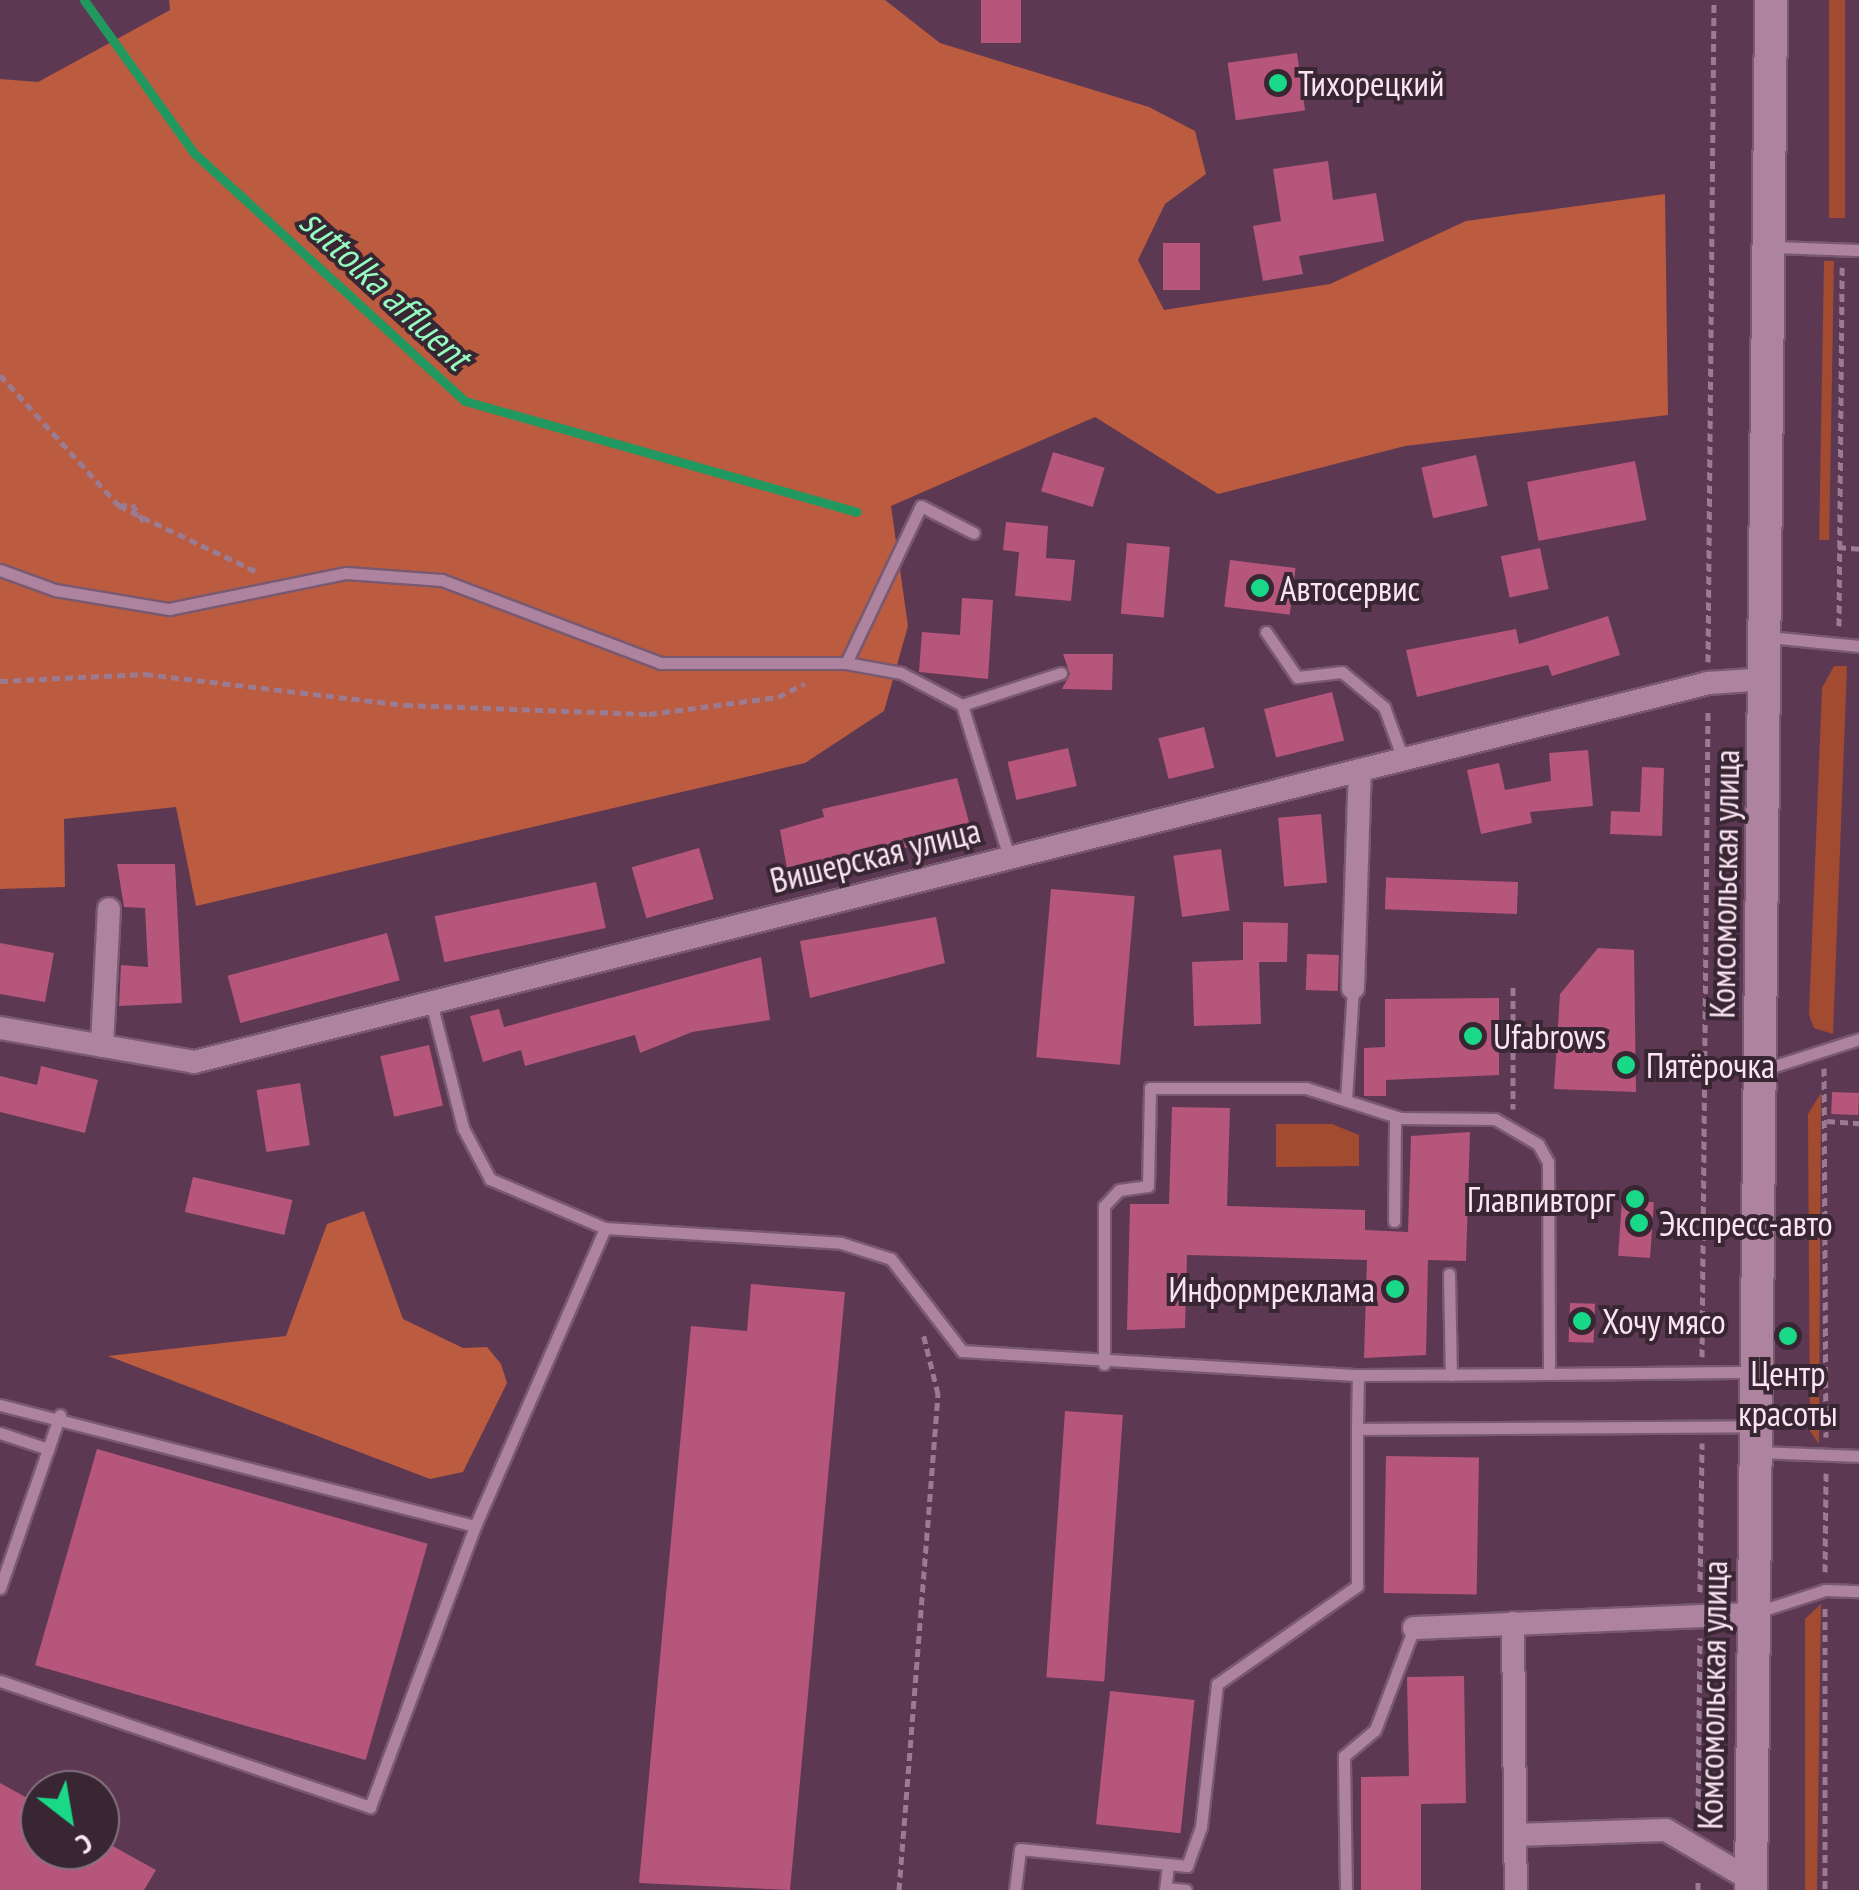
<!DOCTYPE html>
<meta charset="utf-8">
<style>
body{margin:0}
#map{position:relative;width:1859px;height:1890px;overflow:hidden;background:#5d3853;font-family:"PT Sans Narrow",sans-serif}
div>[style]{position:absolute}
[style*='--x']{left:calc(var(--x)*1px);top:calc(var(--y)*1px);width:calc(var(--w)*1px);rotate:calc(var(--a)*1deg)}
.green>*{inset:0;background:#a24b30;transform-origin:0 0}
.forest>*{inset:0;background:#bb5b3f}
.stream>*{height:9px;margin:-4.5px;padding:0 4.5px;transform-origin:4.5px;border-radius:4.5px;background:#229861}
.building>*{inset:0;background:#b6567b;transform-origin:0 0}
.path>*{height:5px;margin-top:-2.5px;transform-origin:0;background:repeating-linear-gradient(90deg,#9b7b91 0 8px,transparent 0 13px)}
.roads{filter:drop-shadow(2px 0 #795970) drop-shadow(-2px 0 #795970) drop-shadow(0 2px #795970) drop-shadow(0 -2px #795970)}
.service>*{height:11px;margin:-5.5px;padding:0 5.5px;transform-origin:5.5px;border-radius:5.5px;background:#ad83a0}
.minor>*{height:22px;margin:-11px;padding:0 11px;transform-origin:11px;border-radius:11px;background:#ad83a0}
.secondary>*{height:32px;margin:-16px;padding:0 16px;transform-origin:16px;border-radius:16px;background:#ad83a0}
.dots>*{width:28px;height:28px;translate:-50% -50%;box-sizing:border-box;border:5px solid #382633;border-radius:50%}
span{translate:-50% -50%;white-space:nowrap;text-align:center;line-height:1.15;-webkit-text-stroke:8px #382633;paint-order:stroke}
.poi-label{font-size:35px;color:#fce4f4}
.left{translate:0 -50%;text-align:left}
.right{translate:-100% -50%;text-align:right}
.street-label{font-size:35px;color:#fce4f4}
.water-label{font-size:38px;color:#94fcc0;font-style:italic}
.north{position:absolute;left:20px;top:1770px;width:100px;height:100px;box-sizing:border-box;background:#382633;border:2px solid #867280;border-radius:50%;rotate:149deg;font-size:28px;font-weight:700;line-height:40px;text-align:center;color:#fce4f4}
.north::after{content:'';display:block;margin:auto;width:35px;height:45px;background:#19d989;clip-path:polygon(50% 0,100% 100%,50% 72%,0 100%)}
</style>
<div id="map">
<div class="green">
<i style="left:1829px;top:0;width:16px;height:218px"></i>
<i style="left:1834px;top:261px;width:279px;height:10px;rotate:91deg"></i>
<i style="clip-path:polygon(1834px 666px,1847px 666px,1833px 1034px,1814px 1028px,1809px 1015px,1822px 688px)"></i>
<i style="clip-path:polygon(1821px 1093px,1819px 1444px,1810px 1431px,1808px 1114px)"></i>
<i style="clip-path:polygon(1276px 1124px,1332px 1124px,1359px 1135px,1359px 1166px,1276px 1167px)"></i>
<i style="clip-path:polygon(1821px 1604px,1817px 1890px,1805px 1890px,1805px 1619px)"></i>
</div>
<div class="forest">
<i style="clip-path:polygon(169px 0,885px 0,940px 43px,1149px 107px,1195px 131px,1206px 174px,1165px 204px,1138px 260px,1164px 310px,1330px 284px,1466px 221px,1665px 194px,1668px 415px,1405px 446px,1218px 494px,1095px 417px,891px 506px,908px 626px,884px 711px,805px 763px,196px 906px,176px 807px,64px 819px,65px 887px,0 889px,0 79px,38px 82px,170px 10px)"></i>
<i style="clip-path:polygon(364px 1211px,403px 1319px,463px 1348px,487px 1347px,501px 1364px,507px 1383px,463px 1472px,430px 1479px,108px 1356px,286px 1336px,327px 1224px)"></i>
</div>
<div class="stream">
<i style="--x:84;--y:0;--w:188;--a:54.3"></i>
<i style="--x:194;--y:153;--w:367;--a:42.5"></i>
<i style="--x:465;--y:401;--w:407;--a:15.8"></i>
</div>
<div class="building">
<i style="left:981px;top:0;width:40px;height:43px"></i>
<i style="left:1297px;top:53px;width:58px;height:70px;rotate:82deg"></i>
<i style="clip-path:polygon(1328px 161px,1333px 200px,1376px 193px,1384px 241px,1299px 256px,1303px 274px,1263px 281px,1253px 226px,1281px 221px,1273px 169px)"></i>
<i style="left:1163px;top:243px;width:37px;height:47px"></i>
<i style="left:1053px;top:452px;width:54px;height:41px;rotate:17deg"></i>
<i style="left:1476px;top:455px;width:52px;height:56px;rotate:77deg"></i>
<i style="left:1635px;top:461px;width:60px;height:110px;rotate:79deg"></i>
<i style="clip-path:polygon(1006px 522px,1048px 526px,1046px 558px,1075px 560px,1071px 601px,1015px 596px,1019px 552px,1003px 550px)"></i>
<i style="left:1127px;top:543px;width:43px;height:71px;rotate:5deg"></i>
<i style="left:1540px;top:548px;width:42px;height:40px;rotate:78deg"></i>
<i style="left:1230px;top:560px;width:66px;height:47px;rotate:7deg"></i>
<i style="clip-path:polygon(962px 598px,993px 600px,988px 679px,919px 672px,922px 632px,960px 635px)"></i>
<i style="clip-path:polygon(1608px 616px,1620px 655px,1552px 676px,1548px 665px,1417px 697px,1406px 650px,1516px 629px,1519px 644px)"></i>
<i style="clip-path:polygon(1063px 654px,1113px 654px,1112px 690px,1062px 689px,1070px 674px)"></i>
<i style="left:1332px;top:692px;width:50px;height:70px;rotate:76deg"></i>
<i style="left:1204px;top:727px;width:42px;height:47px;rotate:76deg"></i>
<i style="left:1068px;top:748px;width:39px;height:62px;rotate:77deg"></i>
<i style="clip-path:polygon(1588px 750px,1593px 806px,1530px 812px,1532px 823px,1481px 834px,1467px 770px,1499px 763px,1505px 790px,1551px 781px,1549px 753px)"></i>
<i style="clip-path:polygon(1642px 767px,1664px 768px,1662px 836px,1610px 834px,1611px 811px,1640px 812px)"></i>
<i style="clip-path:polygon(957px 778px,972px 833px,788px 874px,780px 830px,824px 817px,822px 809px)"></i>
<i style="left:1321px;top:814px;width:69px;height:43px;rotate:85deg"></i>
<i style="left:699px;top:848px;width:53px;height:70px;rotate:74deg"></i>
<i style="left:1221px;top:849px;width:62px;height:48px;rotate:82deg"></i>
<i style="clip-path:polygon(117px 864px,175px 864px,182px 1003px,119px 1006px,121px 965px,148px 967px,145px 908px,124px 907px)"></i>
<i style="left:596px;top:882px;width:47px;height:165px;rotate:78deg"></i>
<i style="left:1518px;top:882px;width:32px;height:132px;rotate:92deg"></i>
<i style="left:1051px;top:889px;width:84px;height:169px;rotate:5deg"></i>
<i style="clip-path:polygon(936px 917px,945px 963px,810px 998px,800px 941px)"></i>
<i style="clip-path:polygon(1243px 922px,1288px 923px,1287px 962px,1259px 962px,1261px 1024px,1194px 1026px,1192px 962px,1243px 960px)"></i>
<i style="left:387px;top:933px;width:49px;height:165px;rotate:75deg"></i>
<i style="clip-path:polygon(0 943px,54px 953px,45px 1002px,0 994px)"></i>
<i style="clip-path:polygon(1598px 948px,1634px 950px,1636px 1092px,1554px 1089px,1560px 994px)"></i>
<i style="left:1307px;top:954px;width:32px;height:36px;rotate:2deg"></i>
<i style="clip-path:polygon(761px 957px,770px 1020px,692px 1032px,640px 1053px,635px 1035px,525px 1066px,521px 1050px,483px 1062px,470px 1016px,499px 1009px,504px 1027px)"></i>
<i style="clip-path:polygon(1499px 998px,1499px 1075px,1386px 1080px,1386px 1096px,1364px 1096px,1364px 1048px,1385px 1047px,1385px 999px)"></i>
<i style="left:429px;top:1045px;width:62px;height:50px;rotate:77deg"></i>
<i style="clip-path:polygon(41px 1066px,98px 1080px,85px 1133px,0 1112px,0 1076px,37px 1085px)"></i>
<i style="left:300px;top:1083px;width:63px;height:44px;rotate:81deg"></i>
<i style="left:1832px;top:1092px;width:27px;height:22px;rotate:2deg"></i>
<i style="clip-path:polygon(1172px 1107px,1230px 1108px,1227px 1206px,1365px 1210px,1365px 1230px,1408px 1232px,1411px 1136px,1470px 1132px,1466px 1261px,1428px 1260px,1426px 1355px,1364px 1358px,1367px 1260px,1187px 1255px,1185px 1328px,1127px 1330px,1130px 1204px,1169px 1204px)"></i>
<i style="left:193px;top:1177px;width:102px;height:36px;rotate:13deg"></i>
<i style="left:1622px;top:1200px;width:32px;height:56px;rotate:4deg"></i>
<i style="clip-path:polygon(751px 1284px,845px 1292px,790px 1890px,639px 1883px,691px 1326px,747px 1331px)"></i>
<i style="left:1570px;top:1303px;width:25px;height:39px;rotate:2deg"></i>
<i style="left:1065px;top:1411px;width:58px;height:267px;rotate:4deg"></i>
<i style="left:97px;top:1449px;width:344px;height:225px;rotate:16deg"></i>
<i style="left:1386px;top:1456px;width:93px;height:137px;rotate:1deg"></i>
<i style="clip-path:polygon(1464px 1676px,1466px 1803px,1421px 1804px,1421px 1890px,1361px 1890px,1361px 1777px,1409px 1776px,1407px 1677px)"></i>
<i style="left:1110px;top:1691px;width:85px;height:134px;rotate:6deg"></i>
<i style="clip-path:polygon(0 1783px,40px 1805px,40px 1850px,100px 1850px,100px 1839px,156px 1870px,144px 1890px,0 1890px)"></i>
</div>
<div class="path">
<i style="--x:0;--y:375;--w:177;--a:47.7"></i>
<i style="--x:119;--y:506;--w:151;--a:25.5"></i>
<i style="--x:119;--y:506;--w:13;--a:-9"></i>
<i style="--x:132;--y:504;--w:25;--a:56"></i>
<i style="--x:1838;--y:547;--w:21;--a:5"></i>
<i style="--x:1839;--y:626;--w:359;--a:-89.5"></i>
<i style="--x:1708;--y:662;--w:662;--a:-89.48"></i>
<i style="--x:0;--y:681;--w:145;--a:-2.8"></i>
<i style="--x:145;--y:674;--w:262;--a:6.8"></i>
<i style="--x:405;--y:705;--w:244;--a:2.1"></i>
<i style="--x:649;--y:714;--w:130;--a:-7.5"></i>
<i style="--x:778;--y:697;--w:30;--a:-27"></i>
<i style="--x:1513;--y:987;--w:122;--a:90"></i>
<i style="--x:1824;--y:1068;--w:369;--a:89.7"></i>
<i style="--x:1827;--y:1121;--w:32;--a:4"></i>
<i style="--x:1702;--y:1357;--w:649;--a:-89.47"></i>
<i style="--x:1825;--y:1572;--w:99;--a:-89.4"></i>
<i style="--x:1700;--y:1592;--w:149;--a:-89.2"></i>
<i style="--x:1825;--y:1608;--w:282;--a:90"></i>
<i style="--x:1698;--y:1822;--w:184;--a:-89.4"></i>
<i style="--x:899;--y:1890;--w:498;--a:-85.5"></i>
<i style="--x:938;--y:1394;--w:63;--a:-103.8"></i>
<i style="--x:1698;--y:1890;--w:12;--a:-90"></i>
</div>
<div class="roads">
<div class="service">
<i style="--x:1773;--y:247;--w:86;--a:2"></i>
<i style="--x:0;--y:570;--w:59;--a:20"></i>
<i style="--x:55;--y:590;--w:116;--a:9.5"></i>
<i style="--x:169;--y:609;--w:181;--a:-11.5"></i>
<i style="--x:346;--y:573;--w:96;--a:4.2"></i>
<i style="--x:442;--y:580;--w:233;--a:20.8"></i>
<i style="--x:660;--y:663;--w:186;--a:0"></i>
<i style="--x:846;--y:663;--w:56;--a:10.3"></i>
<i style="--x:901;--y:673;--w:69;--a:27.7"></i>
<i style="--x:1266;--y:632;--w:55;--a:55.4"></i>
<i style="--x:1297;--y:677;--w:45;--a:-6.3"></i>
<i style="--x:1342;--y:672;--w:55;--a:39.8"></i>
<i style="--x:1384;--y:707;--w:55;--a:69.9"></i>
<i style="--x:1769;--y:637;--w:90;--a:5.7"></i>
<i style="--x:846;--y:663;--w:174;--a:-64.5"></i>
<i style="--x:921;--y:506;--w:59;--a:27"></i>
<i style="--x:1009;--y:857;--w:159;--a:-107.2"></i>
<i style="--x:962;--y:705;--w:104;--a:-17.9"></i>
<i style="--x:432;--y:1006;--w:126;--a:75.7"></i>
<i style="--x:463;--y:1128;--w:58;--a:62.1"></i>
<i style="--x:490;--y:1179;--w:125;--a:23.1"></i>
<i style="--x:1765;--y:1069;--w:99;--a:-17.7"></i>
<i style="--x:1346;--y:1100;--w:112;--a:-86.4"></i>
<i style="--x:1394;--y:1221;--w:104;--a:-89.4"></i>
<i style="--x:1449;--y:1274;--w:101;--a:88.9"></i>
<i style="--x:1104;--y:1364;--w:158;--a:-90"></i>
<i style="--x:1104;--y:1206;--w:22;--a:-47"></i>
<i style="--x:1119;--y:1190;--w:29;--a:-8"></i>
<i style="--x:1148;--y:1186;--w:98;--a:-88.8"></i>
<i style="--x:1150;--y:1088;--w:156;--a:0"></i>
<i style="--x:1306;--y:1088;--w:99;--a:17.7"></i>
<i style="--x:1400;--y:1118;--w:95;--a:0.6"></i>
<i style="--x:1495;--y:1119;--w:50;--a:30.2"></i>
<i style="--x:1538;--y:1144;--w:21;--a:61"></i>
<i style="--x:1548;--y:1162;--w:212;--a:89.7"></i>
<i style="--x:1549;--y:1374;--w:206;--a:-0.6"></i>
<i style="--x:1358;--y:1375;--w:54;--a:91.1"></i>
<i style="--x:1357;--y:1429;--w:397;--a:-0.4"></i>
<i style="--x:0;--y:1405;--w:490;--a:14.3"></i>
<i style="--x:475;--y:1526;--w:325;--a:-66.4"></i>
<i style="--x:605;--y:1228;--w:236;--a:3.6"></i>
<i style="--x:841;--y:1243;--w:52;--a:17.7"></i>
<i style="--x:891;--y:1259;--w:116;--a:52.3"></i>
<i style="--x:962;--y:1351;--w:397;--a:3.5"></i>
<i style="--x:1358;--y:1375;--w:191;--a:-0.3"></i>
<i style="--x:0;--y:1433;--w:51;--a:18.4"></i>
<i style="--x:1758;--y:1452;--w:101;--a:2.3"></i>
<i style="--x:0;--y:1588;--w:183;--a:-70.9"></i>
<i style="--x:1757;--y:1612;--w:71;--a:-17.9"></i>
<i style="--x:1825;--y:1590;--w:34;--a:2"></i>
<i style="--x:0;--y:1681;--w:391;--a:18.8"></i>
<i style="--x:370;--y:1807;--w:300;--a:-69.5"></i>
<i style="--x:1166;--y:1888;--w:20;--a:6"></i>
<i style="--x:1015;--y:1890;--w:41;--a:-83"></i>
<i style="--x:1020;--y:1849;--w:168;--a:5.8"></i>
<i style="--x:1187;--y:1866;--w:41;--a:-70.3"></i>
<i style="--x:1201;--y:1827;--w:144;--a:-83.6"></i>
<i style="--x:1217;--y:1684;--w:171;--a:-35"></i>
<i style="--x:1357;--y:1586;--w:157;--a:-90"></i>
<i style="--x:1165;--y:1890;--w:26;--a:-83"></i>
<i style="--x:1346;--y:1890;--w:134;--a:-90.9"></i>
<i style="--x:1344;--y:1756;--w:40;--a:-40"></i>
<i style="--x:1375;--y:1730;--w:109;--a:-69.1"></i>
</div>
<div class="minor">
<i style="--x:1353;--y:988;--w:218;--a:-88.2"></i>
<i style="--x:0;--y:1028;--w:197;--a:9.9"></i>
<i style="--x:194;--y:1062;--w:1561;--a:-14.05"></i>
<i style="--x:1708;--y:683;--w:59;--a:-3.9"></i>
<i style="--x:102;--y:1046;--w:137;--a:-87.1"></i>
<i style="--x:1513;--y:1623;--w:267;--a:89.4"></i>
<i style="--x:1414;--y:1628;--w:338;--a:-2.4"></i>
<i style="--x:1515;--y:1835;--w:151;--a:-1.9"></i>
<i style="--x:1666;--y:1830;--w:99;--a:30.5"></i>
</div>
<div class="secondary">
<i style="--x:1751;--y:1890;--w:1890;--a:-89.39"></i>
</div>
</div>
<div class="dots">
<i style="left:1278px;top:83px;background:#19d989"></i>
<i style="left:1260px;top:588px;background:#19d989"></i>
<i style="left:1473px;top:1036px;background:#19d989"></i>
<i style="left:1626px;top:1065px;background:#19d989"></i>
<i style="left:1635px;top:1199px;background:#19d989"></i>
<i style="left:1639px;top:1223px;background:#19d989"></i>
<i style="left:1395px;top:1289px;background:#19d989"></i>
<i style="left:1582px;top:1321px;background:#19d989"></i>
<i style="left:1788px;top:1336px;background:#19d989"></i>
</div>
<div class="poi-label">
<span class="left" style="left:1298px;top:83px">Тихорецкий</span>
<span class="left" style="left:1280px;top:588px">Автосервис</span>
<span class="left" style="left:1493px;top:1036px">Ufabrows</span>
<span class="left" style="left:1646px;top:1065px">Пятёрочка</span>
<span class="right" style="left:1615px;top:1199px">Главпивторг</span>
<span class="left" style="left:1659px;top:1223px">Экспресс-авто</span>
<span class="right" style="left:1375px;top:1289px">Информреклама</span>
<span class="left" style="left:1602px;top:1321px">Хочу мясо</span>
<span style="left:1788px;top:1393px">Центр<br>красоты</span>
</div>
<div class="street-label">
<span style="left:875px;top:855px;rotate:-14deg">Вишерская улица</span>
<span style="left:1724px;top:884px;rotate:-89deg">Комсомольская улица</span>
<span style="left:1712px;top:1695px;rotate:-89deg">Комсомольская улица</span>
</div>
<div class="water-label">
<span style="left:386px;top:288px;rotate:43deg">suttolka affluent</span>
</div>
<div class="north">С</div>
</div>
